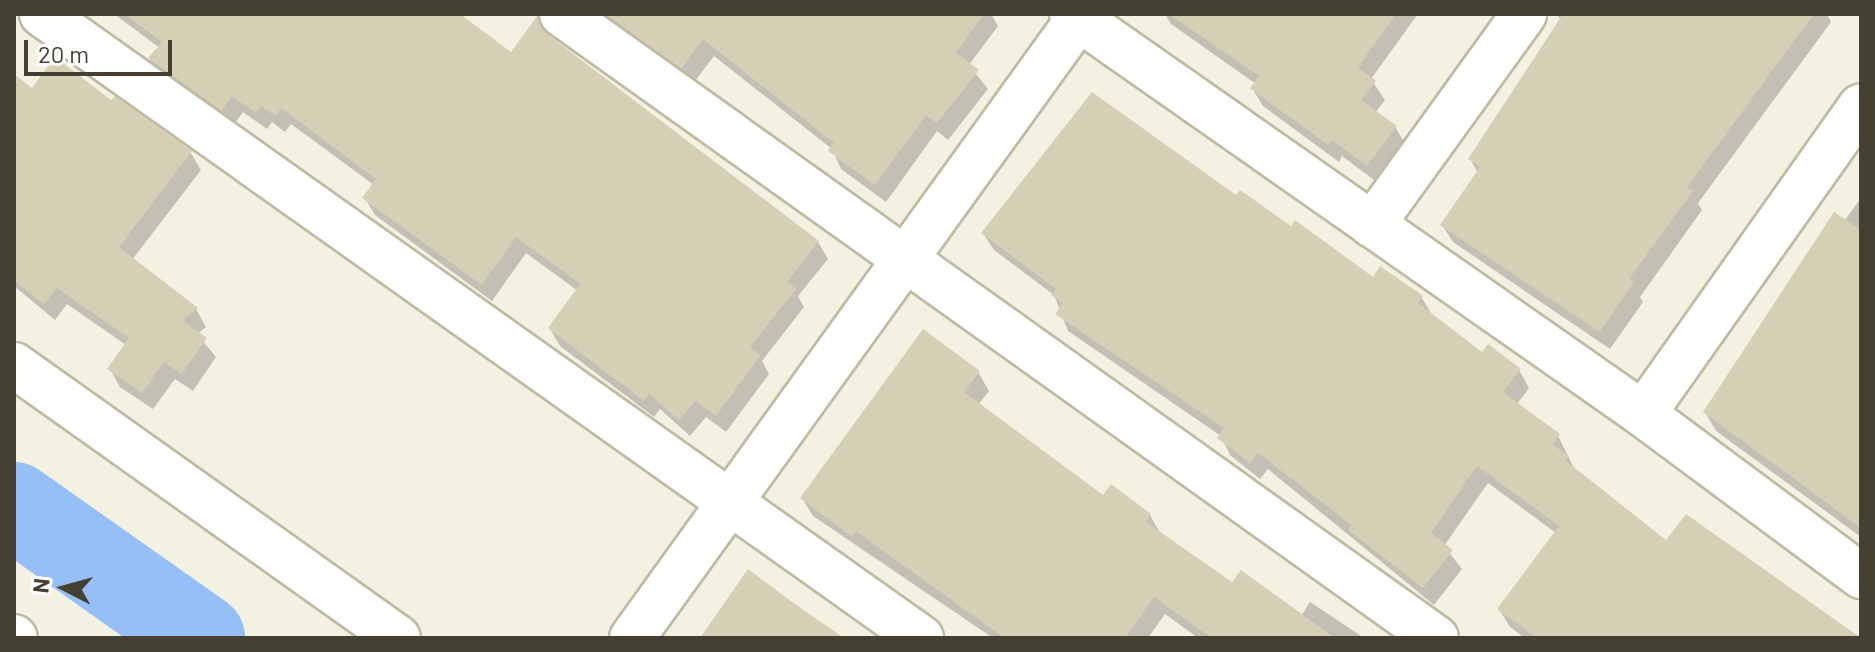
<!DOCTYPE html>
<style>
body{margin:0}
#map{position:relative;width:1875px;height:652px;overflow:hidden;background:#f3f1e2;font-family:Barlow,sans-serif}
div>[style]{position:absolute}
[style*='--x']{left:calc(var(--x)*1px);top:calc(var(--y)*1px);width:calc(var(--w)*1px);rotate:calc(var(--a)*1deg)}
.shadow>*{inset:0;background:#0003}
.river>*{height:88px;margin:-44px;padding:0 44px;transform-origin:44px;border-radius:44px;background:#97bff7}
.building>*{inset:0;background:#d5cfb6}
.roads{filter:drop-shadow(2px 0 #bfbba4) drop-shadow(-2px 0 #bfbba4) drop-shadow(0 2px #bfbba4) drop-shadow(0 -2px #bfbba4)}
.minor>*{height:44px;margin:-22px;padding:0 22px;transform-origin:22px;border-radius:22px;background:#fff}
.tertiary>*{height:44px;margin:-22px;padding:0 22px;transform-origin:22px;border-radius:22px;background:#fff}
span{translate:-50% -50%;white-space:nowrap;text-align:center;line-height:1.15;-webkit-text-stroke:6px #fff;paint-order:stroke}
.frame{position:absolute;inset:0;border:16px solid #454132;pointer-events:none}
.north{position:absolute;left:24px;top:548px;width:80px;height:80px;-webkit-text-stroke:6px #fff;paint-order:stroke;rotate:276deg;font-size:22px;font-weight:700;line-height:32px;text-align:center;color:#454132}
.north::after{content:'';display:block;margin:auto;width:28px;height:36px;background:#454132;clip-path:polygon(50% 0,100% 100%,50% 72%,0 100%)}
.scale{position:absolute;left:24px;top:40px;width:148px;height:36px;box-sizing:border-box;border:4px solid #454132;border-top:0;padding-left:10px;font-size:24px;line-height:28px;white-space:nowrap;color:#454132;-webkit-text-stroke:6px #fff;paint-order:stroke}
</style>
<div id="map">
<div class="shadow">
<i style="clip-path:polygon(114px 14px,456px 14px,512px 55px,818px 242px,828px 259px,798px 296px,804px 307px,762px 361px,769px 374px,726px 432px,706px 417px,690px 436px,660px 409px,654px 417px,560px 346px,550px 329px,578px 291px,526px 253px,492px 301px,375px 215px,365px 198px,374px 185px,291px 124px,285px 132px,272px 122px,267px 129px,243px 112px,232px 127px,160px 76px,150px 59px,160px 48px)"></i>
<i style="clip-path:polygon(602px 14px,991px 14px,998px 26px,969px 65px,988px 89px,948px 140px,937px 131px,886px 202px,841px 169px,832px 149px,714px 56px,692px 85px,608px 25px)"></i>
<i style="clip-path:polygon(1165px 14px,1418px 14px,1371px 79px,1385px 100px,1375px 113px,1395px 127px,1406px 145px,1378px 183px,1342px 156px,1339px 162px,1263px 106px,1252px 88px,1256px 84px,1171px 24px)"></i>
<i style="clip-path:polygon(1557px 14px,1827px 14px,1831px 22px,1698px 203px,1702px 210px,1640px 297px,1643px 302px,1610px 349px,1453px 242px,1442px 225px,1478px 173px,1470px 159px,1560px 19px)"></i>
<i style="clip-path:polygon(14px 77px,32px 90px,111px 103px,191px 153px,201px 170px,132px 260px,196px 309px,206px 327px,197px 334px,216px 357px,193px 391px,175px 379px,153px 409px,120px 387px,110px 369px,126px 345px,67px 304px,55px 320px,14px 286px)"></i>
<i style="clip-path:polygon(1237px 198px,1373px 279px,1381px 269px,1422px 298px,1432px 315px,1483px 355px,1519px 370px,1529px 388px,1517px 404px,1558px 436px,1576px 472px,1667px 543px,1838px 638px,1525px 638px,1510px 627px,1499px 609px,1556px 533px,1488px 483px,1444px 546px,1462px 569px,1434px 605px,1268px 469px,1260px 479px,1230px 455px,1221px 436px,1068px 331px,1054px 295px,994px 250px,983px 233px)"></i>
<i style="clip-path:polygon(1861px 198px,1861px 537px,1716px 431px,1705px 412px)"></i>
<i style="clip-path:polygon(978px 372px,989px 391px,978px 405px,1104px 498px,1150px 515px,1160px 533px,1233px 585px,1301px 616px,1310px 602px,1364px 638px,1198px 638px,1165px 614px,1148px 638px,993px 638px,813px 516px,802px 498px)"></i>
</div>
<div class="river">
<i style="--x:14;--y:506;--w:229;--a:35.2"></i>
</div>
<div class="building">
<i style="clip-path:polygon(125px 14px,460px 14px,511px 52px,538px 15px,547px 34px,819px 241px,787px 282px,796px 289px,750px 347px,761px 355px,716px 416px,696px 401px,679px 420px,649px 394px,644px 401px,548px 328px,580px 284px,516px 237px,482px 285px,362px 198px,376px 179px,281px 108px,275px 116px,261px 106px,256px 113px,232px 96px,222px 111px,148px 58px,162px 42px)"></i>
<i style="clip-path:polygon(605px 14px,984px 14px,956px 53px,979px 70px,937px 123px,926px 115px,875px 185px,828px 151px,834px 143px,703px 39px,681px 69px)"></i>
<i style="clip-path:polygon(1169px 14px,1396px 14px,1358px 67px,1376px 81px,1361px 100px,1397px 126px,1367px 166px,1332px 140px,1328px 145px,1250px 88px,1259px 76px)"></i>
<i style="clip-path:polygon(1563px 14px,1814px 14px,1687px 187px,1693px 191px,1629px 279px,1634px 282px,1600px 332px,1440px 225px,1480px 167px,1468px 159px)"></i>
<i style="clip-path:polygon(55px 57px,111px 100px,115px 96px,192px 151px,119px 247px,198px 308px,182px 320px,207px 338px,182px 374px,164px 362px,142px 393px,107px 369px,129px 338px,57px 288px,44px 304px,14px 281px,14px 74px,32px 88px)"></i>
<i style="clip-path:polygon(1092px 92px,1236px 195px,1240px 190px,1291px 226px,1295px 220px,1373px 277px,1380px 266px,1423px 296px,1418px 303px,1482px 352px,1488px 344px,1521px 369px,1503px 392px,1560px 434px,1553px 445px,1569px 456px,1566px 461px,1666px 540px,1686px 514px,1861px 638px,1537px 638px,1497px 609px,1559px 526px,1477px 466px,1431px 533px,1453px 550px,1423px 588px,1348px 530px,1352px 525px,1258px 453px,1250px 463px,1217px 438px,1224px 428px,1055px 314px,1063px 303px,1051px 295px,1056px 289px,981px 233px)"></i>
<i style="clip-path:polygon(1834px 212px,1861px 230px,1861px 528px,1703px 412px)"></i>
<i style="clip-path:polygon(923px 329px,980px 371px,964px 392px,1103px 495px,1111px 484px,1151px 514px,1146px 522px,1232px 582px,1241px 570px,1335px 638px,1212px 638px,1154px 597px,1125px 638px,1004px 638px,856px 531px,852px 537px,800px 498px)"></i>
<i style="clip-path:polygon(748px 569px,792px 602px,844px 638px,700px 638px)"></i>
</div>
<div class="roads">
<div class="minor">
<i style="--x:42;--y:14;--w:1078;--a:35.37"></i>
<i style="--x:562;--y:14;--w:1074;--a:35.53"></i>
<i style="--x:1072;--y:14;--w:697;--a:35.01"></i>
<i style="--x:1643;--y:414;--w:272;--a:36.6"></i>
<i style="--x:1372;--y:225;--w:260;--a:-54.2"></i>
<i style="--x:1643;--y:414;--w:377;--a:-54.7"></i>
<i style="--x:632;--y:638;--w:769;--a:-54.2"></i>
</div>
<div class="tertiary">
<i style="--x:14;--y:365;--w:471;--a:35.4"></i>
<i style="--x:14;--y:637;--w:1;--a:45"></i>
</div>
</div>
<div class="frame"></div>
<div class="north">N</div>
<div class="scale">20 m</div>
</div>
